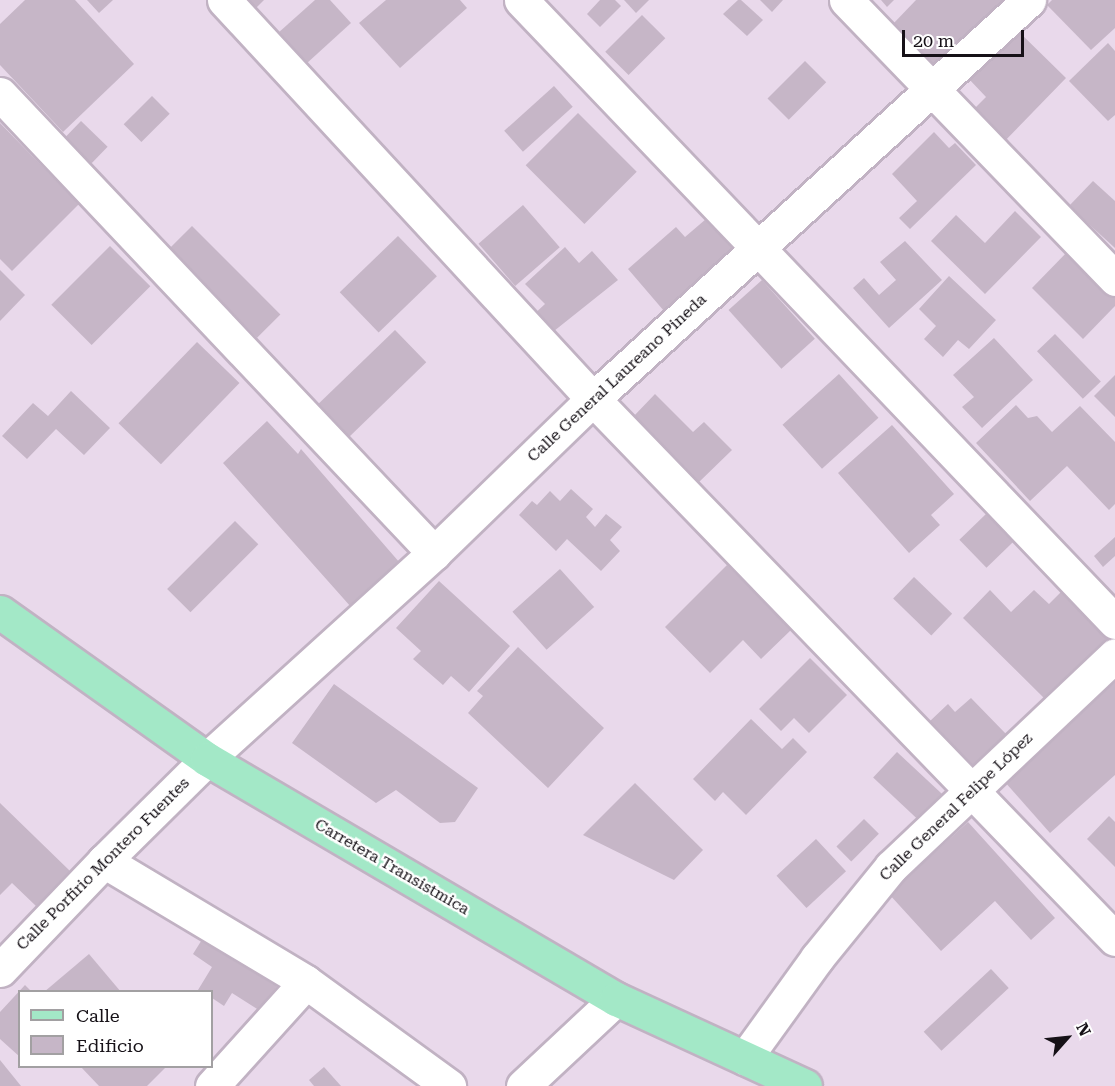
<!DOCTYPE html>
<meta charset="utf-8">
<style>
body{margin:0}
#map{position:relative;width:1115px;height:1086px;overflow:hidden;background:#e9d9eb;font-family:"Roboto Serif",serif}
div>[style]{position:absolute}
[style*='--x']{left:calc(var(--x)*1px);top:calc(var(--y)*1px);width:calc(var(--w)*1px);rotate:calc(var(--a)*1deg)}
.building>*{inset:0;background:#c6b6c7;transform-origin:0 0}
.roads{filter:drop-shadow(2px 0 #c1b2c3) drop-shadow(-2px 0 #c1b2c3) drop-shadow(0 2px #c1b2c3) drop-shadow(0 -2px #c1b2c3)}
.minor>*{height:33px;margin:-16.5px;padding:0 16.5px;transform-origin:16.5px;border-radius:16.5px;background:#fff}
.major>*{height:33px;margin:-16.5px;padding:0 16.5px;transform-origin:16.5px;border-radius:16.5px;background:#a3e8c7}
span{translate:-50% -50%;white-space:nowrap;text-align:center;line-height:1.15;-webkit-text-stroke:5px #fff;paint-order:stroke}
.street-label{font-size:16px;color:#161117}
.legend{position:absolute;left:18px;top:990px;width:195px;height:78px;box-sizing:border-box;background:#fff;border:2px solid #a2a0a2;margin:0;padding:8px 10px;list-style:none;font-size:18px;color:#161117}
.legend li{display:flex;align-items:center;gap:12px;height:30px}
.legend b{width:30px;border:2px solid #a2a0a2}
.north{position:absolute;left:1037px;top:1008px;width:60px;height:60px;-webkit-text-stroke:4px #fff;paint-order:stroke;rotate:63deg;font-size:16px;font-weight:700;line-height:24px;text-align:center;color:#161117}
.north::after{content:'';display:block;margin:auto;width:21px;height:27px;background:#161117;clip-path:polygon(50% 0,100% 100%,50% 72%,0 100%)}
.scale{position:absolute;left:902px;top:30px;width:122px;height:27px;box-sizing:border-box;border:3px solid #161117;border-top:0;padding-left:8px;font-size:18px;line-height:21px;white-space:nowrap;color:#161117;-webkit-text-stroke:4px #fff;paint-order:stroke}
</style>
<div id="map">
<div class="building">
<i style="clip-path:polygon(25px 0,75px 0,134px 64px,63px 132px,0 65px,0 24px)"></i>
<i style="clip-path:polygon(87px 0,113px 0,99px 13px)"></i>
<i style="clip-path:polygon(247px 0,264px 0,255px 9px)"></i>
<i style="clip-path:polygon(315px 0,330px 0,351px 23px,306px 64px,278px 33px)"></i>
<i style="clip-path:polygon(386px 0,460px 0,467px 8px,400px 68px,359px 23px)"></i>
<i style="clip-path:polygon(600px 0,615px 0,621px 6px,600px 27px,587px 14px)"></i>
<i style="clip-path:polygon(624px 0,649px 0,636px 13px)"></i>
<i style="clip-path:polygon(738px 0,741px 0,763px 20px,747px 36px,723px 14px)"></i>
<i style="clip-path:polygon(760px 0,783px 0,772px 12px)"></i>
<i style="clip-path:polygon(881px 0,894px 0,887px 7px)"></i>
<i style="clip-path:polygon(916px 0,1002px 0,935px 68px,892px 25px)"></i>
<i style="clip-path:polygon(1052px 0,1115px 0,1115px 28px,1091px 50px,1047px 5px)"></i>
<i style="left:642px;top:15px;width:33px;height:52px;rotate:45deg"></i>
<i style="clip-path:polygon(1016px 29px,1066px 78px,999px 147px,968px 115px,986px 97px,968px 78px)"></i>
<i style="clip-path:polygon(1108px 43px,1115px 51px,1115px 115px,1108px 121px,1069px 81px)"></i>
<i style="left:805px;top:61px;width:30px;height:53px;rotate:45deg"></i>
<i style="left:554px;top:86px;width:28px;height:67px;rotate:48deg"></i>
<i style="left:152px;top:96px;width:25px;height:40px;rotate:45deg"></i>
<i style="left:578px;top:113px;width:83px;height:74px;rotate:45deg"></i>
<i style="left:81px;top:121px;width:37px;height:23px;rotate:44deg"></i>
<i style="clip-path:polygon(0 123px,79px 204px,12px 271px,0 259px)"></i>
<i style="clip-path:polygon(934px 132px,949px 148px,955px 143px,976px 165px,910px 229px,899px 218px,917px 201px,892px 174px)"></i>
<i style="clip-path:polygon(1093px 181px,1115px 201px,1115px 248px,1069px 206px)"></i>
<i style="left:523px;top:205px;width:56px;height:59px;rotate:49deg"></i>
<i style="clip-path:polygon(1015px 211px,1041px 237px,985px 294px,931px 241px,956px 215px,985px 243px)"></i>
<i style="clip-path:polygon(706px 219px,734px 250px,664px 311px,628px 269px,676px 227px,685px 237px)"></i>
<i style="left:192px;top:226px;width:125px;height:33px;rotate:45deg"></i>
<i style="left:398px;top:236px;width:56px;height:81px;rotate:46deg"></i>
<i style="clip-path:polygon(905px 241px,942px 280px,889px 328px,853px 288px,864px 278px,879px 295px,896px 280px,880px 262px)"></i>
<i style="left:110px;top:246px;width:57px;height:83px;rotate:45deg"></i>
<i style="clip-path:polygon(565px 247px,579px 263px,592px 251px,618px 280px,549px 335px,531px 317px,545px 304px,525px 284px)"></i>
<i style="clip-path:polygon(1070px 249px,1115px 294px,1115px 306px,1083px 339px,1032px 288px)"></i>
<i style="clip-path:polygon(0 270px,25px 295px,0 321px)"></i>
<i style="clip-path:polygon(949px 276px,996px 320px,969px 349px,958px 340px,943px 357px,924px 339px,936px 326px,919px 309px)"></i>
<i style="left:762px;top:280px;width:79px;height:45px;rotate:48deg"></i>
<i style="left:395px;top:330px;width:45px;height:107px;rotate:46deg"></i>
<i style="left:1055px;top:334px;width:66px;height:25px;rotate:46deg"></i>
<i style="clip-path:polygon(994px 338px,1033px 380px,982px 428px,962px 407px,974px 397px,953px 375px)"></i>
<i style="left:197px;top:342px;width:59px;height:113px;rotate:44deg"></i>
<i style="left:839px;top:374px;width:59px;height:76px;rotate:48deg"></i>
<i style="clip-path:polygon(1115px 375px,1115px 417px,1094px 396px)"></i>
<i style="clip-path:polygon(71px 391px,110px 428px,84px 455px,56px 429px,27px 459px,2px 436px,33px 403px,48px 416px)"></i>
<i style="clip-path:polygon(655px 394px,693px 432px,704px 422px,732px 450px,697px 484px,632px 418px)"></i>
<i style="clip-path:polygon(1016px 405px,1028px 418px,1037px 416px,1052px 432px,1080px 406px,1115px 442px,1115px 504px,1109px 510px,1067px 466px,1030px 501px,976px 443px)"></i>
<i style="clip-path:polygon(267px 421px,298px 454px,301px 449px,400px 563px,351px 607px,223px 463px)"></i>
<i style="clip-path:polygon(892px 425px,954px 494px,931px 515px,940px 525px,909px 553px,838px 473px)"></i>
<i style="clip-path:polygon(571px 489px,593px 509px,586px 517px,595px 527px,606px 514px,622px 527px,610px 540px,620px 551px,601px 571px,567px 539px,556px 551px,519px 515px,532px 501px,537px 505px,550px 491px,560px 501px)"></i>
<i style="left:986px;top:514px;width:39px;height:37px;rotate:46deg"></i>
<i style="left:235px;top:521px;width:33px;height:96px;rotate:45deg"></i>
<i style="clip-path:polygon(1115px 537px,1115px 556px,1103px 567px,1094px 556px)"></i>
<i style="clip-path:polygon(727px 565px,791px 630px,761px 659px,743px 640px,710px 673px,665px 627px)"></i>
<i style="left:560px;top:569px;width:51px;height:64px;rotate:48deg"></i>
<i style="left:914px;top:577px;width:53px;height:30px;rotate:44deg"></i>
<i style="clip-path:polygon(439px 581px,510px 646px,469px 692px,451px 676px,443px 685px,413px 659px,421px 651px,396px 628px)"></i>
<i style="clip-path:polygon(1068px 585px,1115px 633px,1047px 701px,963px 618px,990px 590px,1011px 612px,1034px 590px,1049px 604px)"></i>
<i style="clip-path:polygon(518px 647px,604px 728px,548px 788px,468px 713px,483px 696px,477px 691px)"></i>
<i style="clip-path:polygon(810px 658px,847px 695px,809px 733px,794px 718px,781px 731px,759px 709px)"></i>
<i style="clip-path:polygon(1115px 679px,1115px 775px,1050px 833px,1004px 781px)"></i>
<i style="clip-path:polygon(334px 684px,478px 788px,455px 822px,440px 823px,396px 790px,376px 803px,292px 743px)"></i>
<i style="clip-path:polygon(971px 698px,1006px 734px,972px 767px,929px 722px,948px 704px,955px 712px)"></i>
<i style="clip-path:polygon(751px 719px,782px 749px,793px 738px,807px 752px,746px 815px,723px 792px,715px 801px,693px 779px)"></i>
<i style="left:897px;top:752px;width:62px;height:35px;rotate:43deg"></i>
<i style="clip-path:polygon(635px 783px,703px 850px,674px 880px,583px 835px)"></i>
<i style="clip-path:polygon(0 803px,70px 871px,36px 906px,12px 883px,0 895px)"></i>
<i style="clip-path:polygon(1109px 816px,1115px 822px,1115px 867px,1087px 839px)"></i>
<i style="left:864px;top:819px;width:21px;height:39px;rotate:45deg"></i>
<i style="clip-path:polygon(968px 822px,1055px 918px,1031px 940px,995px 901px,941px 951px,889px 894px)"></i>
<i style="left:816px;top:839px;width:44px;height:54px;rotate:47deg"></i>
<i style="clip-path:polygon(203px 938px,278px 984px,262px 1012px,232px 993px,224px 1006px,212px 998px,212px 992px,198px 990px,212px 967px,193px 954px)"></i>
<i style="clip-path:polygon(89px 954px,121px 992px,44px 992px)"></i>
<i style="left:991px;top:969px;width:26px;height:92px;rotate:47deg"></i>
<i style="clip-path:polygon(25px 985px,32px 992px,20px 992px,20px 1057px,0 1039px,0 1012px)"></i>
<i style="clip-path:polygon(0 1060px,21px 1086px,0 1086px)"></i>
<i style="clip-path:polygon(80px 1066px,167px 1066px,147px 1086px,99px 1086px)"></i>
<i style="clip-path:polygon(324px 1067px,341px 1086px,314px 1086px,309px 1080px)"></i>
</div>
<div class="roads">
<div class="minor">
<i style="--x:224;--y:0;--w:543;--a:47.24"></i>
<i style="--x:593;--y:399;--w:751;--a:45.97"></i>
<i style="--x:521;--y:0;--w:860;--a:46.32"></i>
<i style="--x:846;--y:0;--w:388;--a:46"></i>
<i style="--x:0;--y:94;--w:632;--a:46.6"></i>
<i style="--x:104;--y:861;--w:235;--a:30.9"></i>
<i style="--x:306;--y:982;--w:177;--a:36"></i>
<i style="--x:0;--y:970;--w:151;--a:-46.3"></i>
<i style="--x:104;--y:861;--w:145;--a:-44.7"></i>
<i style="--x:207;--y:759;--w:307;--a:-42.2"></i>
<i style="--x:434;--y:553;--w:221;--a:-44.1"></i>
<i style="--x:593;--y:399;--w:591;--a:-42.46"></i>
<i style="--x:745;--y:1058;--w:123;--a:-54.2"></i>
<i style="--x:817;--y:958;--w:117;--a:-50.9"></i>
<i style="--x:891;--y:867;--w:308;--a:-43.4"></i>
<i style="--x:212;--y:1086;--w:140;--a:-47.9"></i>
<i style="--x:523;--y:1086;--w:127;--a:-43.1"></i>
</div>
<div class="major">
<i style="--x:0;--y:612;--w:254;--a:35.4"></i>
<i style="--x:207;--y:759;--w:474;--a:30.4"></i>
<i style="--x:616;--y:999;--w:208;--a:24.7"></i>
</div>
</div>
<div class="street-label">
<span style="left:617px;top:378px;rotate:-43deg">Calle General Laureano Pineda</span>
<span style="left:956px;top:807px;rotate:-44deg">Calle General Felipe López</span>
<span style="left:103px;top:864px;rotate:-45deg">Calle Porfirio Montero Fuentes</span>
<span style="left:392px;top:867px;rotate:30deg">Carretera Transistmica</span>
</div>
<ul class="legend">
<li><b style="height:8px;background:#a3e8c7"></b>Calle</li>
<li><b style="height:16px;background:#c6b6c7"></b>Edificio</li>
</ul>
<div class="north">N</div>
<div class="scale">20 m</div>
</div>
